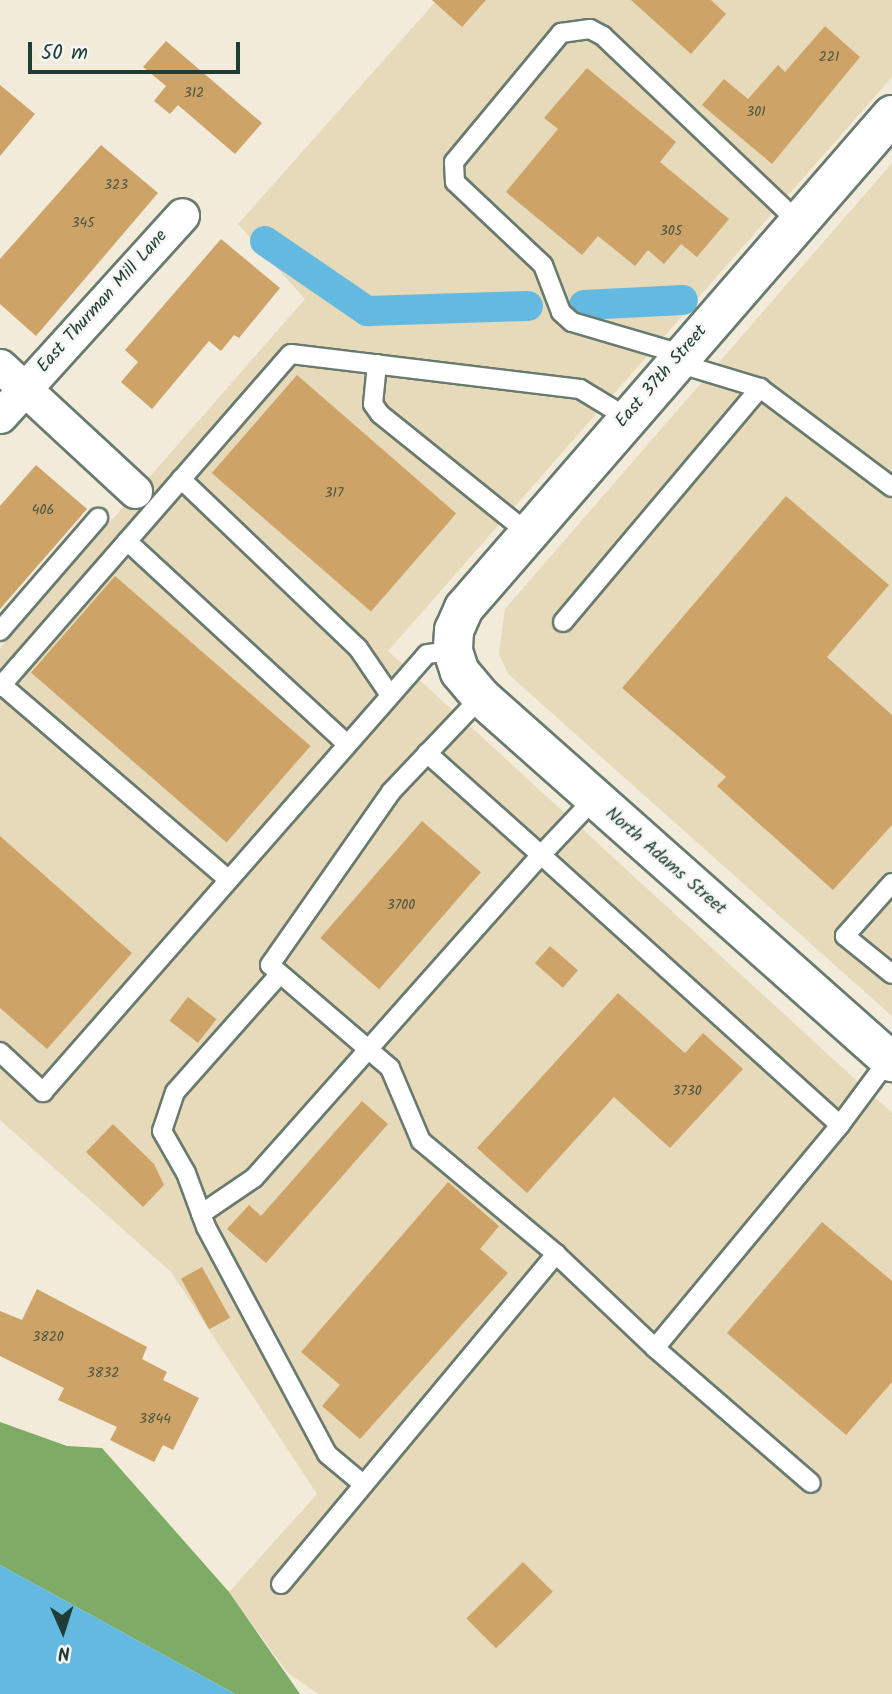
<!DOCTYPE html>
<style>
body{margin:0}
#map{position:relative;width:892px;height:1694px;overflow:hidden;background:#f2ebd9;font-family:Kalam,sans-serif}
div>[style]{position:absolute}
[style*='--x']{left:calc(var(--x)*1px);top:calc(var(--y)*1px);width:calc(var(--w)*1px);rotate:calc(var(--a)*1deg)}
.built>*{inset:0;background:#e7daba}
.forest>*{inset:0;background:#7eac66}
.water>*{inset:0;background:#63b9df}
.canal>*{height:30px;margin:-15px;padding:0 15px;transform-origin:15px;border-radius:15px;background:#63b9df}
.building>*{inset:0;background:#cda367;transform-origin:0 0}
.roads{filter:drop-shadow(2px 0 #697a6e) drop-shadow(-2px 0 #697a6e) drop-shadow(0 2px #697a6e) drop-shadow(0 -2px #697a6e)}
.service>*{height:18px;margin:-9px;padding:0 9px;transform-origin:9px;border-radius:9px;background:#fff}
.minor>*{height:33px;margin:-16.5px;padding:0 16.5px;transform-origin:16.5px;border-radius:16.5px;background:#fff}
.tertiary>*{height:38px;margin:-19px;padding:0 19px;transform-origin:19px;border-radius:19px;background:#fff}
span{translate:-50% -50%;white-space:nowrap;text-align:center;line-height:1.15;-webkit-text-stroke:5px #f6f6f2;paint-order:stroke}
.number-label{font-size:14px;color:#4a5641}
.number-label span{-webkit-text-stroke-width:0}
.street-label{font-size:18px;color:#1f3d34}
.north{position:absolute;left:28px;top:1596px;width:70px;height:70px;-webkit-text-stroke:5px #f6f6f2;paint-order:stroke;rotate:177deg;font-size:19px;font-weight:700;line-height:28px;text-align:center;color:#1f3d34}
.north::after{content:'';display:block;margin:auto;width:24px;height:32px;background:#1f3d34;clip-path:polygon(50% 0,100% 100%,50% 72%,0 100%)}
.scale{position:absolute;left:28px;top:42px;width:212px;height:32px;box-sizing:border-box;border:4px solid #1f3d34;border-top:0;padding-left:9px;font-size:21px;line-height:24px;white-space:nowrap;color:#1f3d34;-webkit-text-stroke:5px #f6f6f2;paint-order:stroke}
</style>
<div id="map">
<div class="built">
<i style="clip-path:polygon(437px 0,892px 0,892px 77px,388px 651px,892px 1113px,892px 1694px,318px 1694px,287px 1672px,229px 1592px,317px 1494px,171px 1272px,0 1120px,0 648px,305px 299px,238px 224px)"></i>
<i style="clip-path:polygon(892px 163px,892px 1016px,508px 674px,499px 654px,505px 609px)"></i>
</div>
<div class="forest">
<i style="clip-path:polygon(0 1422px,67px 1446px,102px 1448px,229px 1592px,300px 1694px,235px 1694px,0 1565px)"></i>
</div>
<div class="water">
<i style="clip-path:polygon(0 1565px,235px 1694px,0 1694px)"></i>
</div>
<div class="canal">
<i style="--x:265;--y:241;--w:124;--a:34.5"></i>
<i style="--x:367;--y:311;--w:161;--a:-1.8"></i>
<i style="--x:584;--y:305;--w:99;--a:-2.9"></i>
</div>
<div class="building">
<i style="clip-path:polygon(432px 0,486px 0,462px 27px)"></i>
<i style="clip-path:polygon(631px 0,711px 0,726px 14px,691px 54px)"></i>
<i style="clip-path:polygon(825px 26px,860px 57px,772px 164px,702px 105px,724px 79px,748px 99px,778px 65px,785px 72px)"></i>
<i style="clip-path:polygon(166px 41px,262px 123px,235px 154px,178px 105px,170px 114px,154px 101px,166px 86px,143px 67px)"></i>
<i style="clip-path:polygon(587px 68px,676px 142px,660px 162px,729px 219px,697px 257px,681px 244px,664px 264px,648px 250px,635px 266px,598px 236px,582px 255px,506px 192px,558px 129px,544px 118px)"></i>
<i style="clip-path:polygon(0 85px,35px 114px,0 156px)"></i>
<i style="clip-path:polygon(101px 145px,158px 193px,36px 336px,0 304px,0 259px)"></i>
<i style="clip-path:polygon(221px 239px,280px 288px,239px 338px,234px 335px,221px 351px,209px 341px,152px 409px,121px 382px,138px 362px,125px 350px)"></i>
<i style="left:297px;top:375px;width:211px;height:130px;rotate:41deg"></i>
<i style="clip-path:polygon(36px 465px,87px 509px,0 609px,0 506px)"></i>
<i style="clip-path:polygon(786px 496px,889px 585px,827px 657px,892px 715px,892px 825px,833px 890px,717px 786px,726px 777px,622px 688px)"></i>
<i style="left:115px;top:576px;width:259px;height:128px;rotate:41deg"></i>
<i style="left:422px;top:821px;width:78px;height:155px;rotate:41deg"></i>
<i style="clip-path:polygon(0 836px,132px 953px,47px 1049px,0 1008px)"></i>
<i style="left:550px;top:946px;width:37px;height:23px;rotate:41deg"></i>
<i style="clip-path:polygon(618px 993px,685px 1053px,703px 1033px,743px 1069px,670px 1148px,614px 1097px,527px 1193px,477px 1148px)"></i>
<i style="left:188px;top:997px;width:36px;height:30px;rotate:38deg"></i>
<i style="clip-path:polygon(362px 1101px,388px 1124px,266px 1263px,227px 1229px,249px 1205px,261px 1216px)"></i>
<i style="clip-path:polygon(113px 1124px,154px 1164px,164px 1185px,143px 1207px,86px 1152px)"></i>
<i style="clip-path:polygon(448px 1182px,499px 1226px,480px 1249px,508px 1273px,360px 1439px,322px 1406px,340px 1385px,301px 1352px)"></i>
<i style="clip-path:polygon(822px 1222px,892px 1281px,892px 1382px,846px 1435px,727px 1333px)"></i>
<i style="left:202px;top:1267px;width:58px;height:24px;rotate:61deg"></i>
<i style="clip-path:polygon(37px 1289px,147px 1347px,142px 1359px,167px 1372px,163px 1380px,199px 1398px,173px 1450px,163px 1445px,154px 1462px,110px 1440px,117px 1427px,58px 1400px,64px 1388px,0 1356px,0 1311px,22px 1320px)"></i>
<i style="left:523px;top:1562px;width:42px;height:80px;rotate:45deg"></i>
</div>
<div class="roads">
<div class="service">
<i style="--x:681;--y:354;--w:114;--a:-163.6"></i>
<i style="--x:572;--y:322;--w:15;--a:-138"></i>
<i style="--x:561;--y:312;--w:50;--a:-111"></i>
<i style="--x:543;--y:265;--w:121;--a:-136.7"></i>
<i style="--x:455;--y:182;--w:20;--a:-93"></i>
<i style="--x:454;--y:162;--w:168;--a:-50.3"></i>
<i style="--x:561;--y:33;--w:29;--a:-8"></i>
<i style="--x:590;--y:29;--w:15;--a:28"></i>
<i style="--x:603;--y:36;--w:269;--a:43.6"></i>
<i style="--x:674;--y:362;--w:90;--a:16.8"></i>
<i style="--x:760;--y:388;--w:165;--a:36.9"></i>
<i style="--x:377;--y:364;--w:40;--a:95.7"></i>
<i style="--x:373;--y:404;--w:12;--a:55"></i>
<i style="--x:380;--y:414;--w:189;--a:38.8"></i>
<i style="--x:181;--y:479;--w:245;--a:43.7"></i>
<i style="--x:358;--y:648;--w:57;--a:55.8"></i>
<i style="--x:127;--y:541;--w:299;--a:42.7"></i>
<i style="--x:563;--y:622;--w:306;--a:-49.9"></i>
<i style="--x:0;--y:631;--w:150;--a:-49.1"></i>
<i style="--x:2;--y:685;--w:299;--a:40.7"></i>
<i style="--x:0;--y:687;--w:442;--a:-48.9"></i>
<i style="--x:291;--y:354;--w:291;--a:6.9"></i>
<i style="--x:580;--y:389;--w:54;--a:31.3"></i>
<i style="--x:481;--y:697;--w:131;--a:133.5"></i>
<i style="--x:391;--y:792;--w:211;--a:125"></i>
<i style="--x:270;--y:965;--w:158;--a:40.6"></i>
<i style="--x:390;--y:1068;--w:79;--a:67"></i>
<i style="--x:421;--y:1141;--w:176;--a:39.9"></i>
<i style="--x:892;--y:883;--w:71;--a:131.6"></i>
<i style="--x:845;--y:936;--w:60;--a:39"></i>
<i style="--x:278;--y:976;--w:155;--a:131.6"></i>
<i style="--x:175;--y:1092;--w:41;--a:108.4"></i>
<i style="--x:162;--y:1131;--w:48;--a:60.3"></i>
<i style="--x:186;--y:1173;--w:58;--a:69.7"></i>
<i style="--x:206;--y:1227;--w:257;--a:61.9"></i>
<i style="--x:327;--y:1454;--w:47;--a:39.8"></i>
<i style="--x:0;--y:1052;--w:59;--a:42.9"></i>
<i style="--x:43;--y:1092;--w:582;--a:-48.76"></i>
<i style="--x:427;--y:654;--w:26;--a:-7"></i>
<i style="--x:840;--y:1125;--w:87;--a:-53.4"></i>
<i style="--x:201;--y:1214;--w:64;--a:-34.2"></i>
<i style="--x:254;--y:1178;--w:432;--a:-48.4"></i>
<i style="--x:541;--y:855;--w:153;--a:-138.2"></i>
<i style="--x:655;--y:1348;--w:206;--a:40.9"></i>
<i style="--x:281;--y:1584;--w:430;--a:-50.2"></i>
<i style="--x:556;--y:1254;--w:137;--a:43.5"></i>
<i style="--x:655;--y:1348;--w:290;--a:-50.3"></i>
<i style="--x:840;--y:1125;--w:403;--a:-137.9"></i>
<i style="--x:541;--y:855;--w:77;--a:-46.6"></i>
</div>
<div class="minor">
<i style="--x:0;--y:366;--w:184;--a:42.8"></i>
<i style="--x:0;--y:416;--w:271;--a:-47.8"></i>
</div>
<div class="tertiary">
<i style="--x:892;--y:115;--w:653;--a:130.96"></i>
<i style="--x:464;--y:608;--w:24;--a:114"></i>
<i style="--x:454;--y:630;--w:21;--a:93"></i>
<i style="--x:453;--y:651;--w:22;--a:72"></i>
<i style="--x:460;--y:672;--w:33;--a:50"></i>
<i style="--x:481;--y:697;--w:550;--a:41.61"></i>
</div>
</div>
<div class="number-label">
<span style="left:829px;top:57px">221</span>
<span style="left:194px;top:93px">312</span>
<span style="left:756px;top:112px">301</span>
<span style="left:116px;top:185px">323</span>
<span style="left:83px;top:223px">345</span>
<span style="left:671px;top:231px">305</span>
<span style="left:334px;top:493px">317</span>
<span style="left:43px;top:510px">406</span>
<span style="left:401px;top:905px">3700</span>
<span style="left:687px;top:1091px">3730</span>
<span style="left:48px;top:1337px">3820</span>
<span style="left:103px;top:1373px">3832</span>
<span style="left:155px;top:1419px">3844</span>
</div>
<div class="street-label">
<span style="left:103px;top:302px;rotate:-48deg">East Thurman Mill Lane</span>
<span style="left:662px;top:377px;rotate:-49deg">East 37th Street</span>
<span style="left:665px;top:862px;rotate:41deg">North Adams Street</span>
</div>
<div class="north">N</div>
<div class="scale">50 m</div>
</div>
